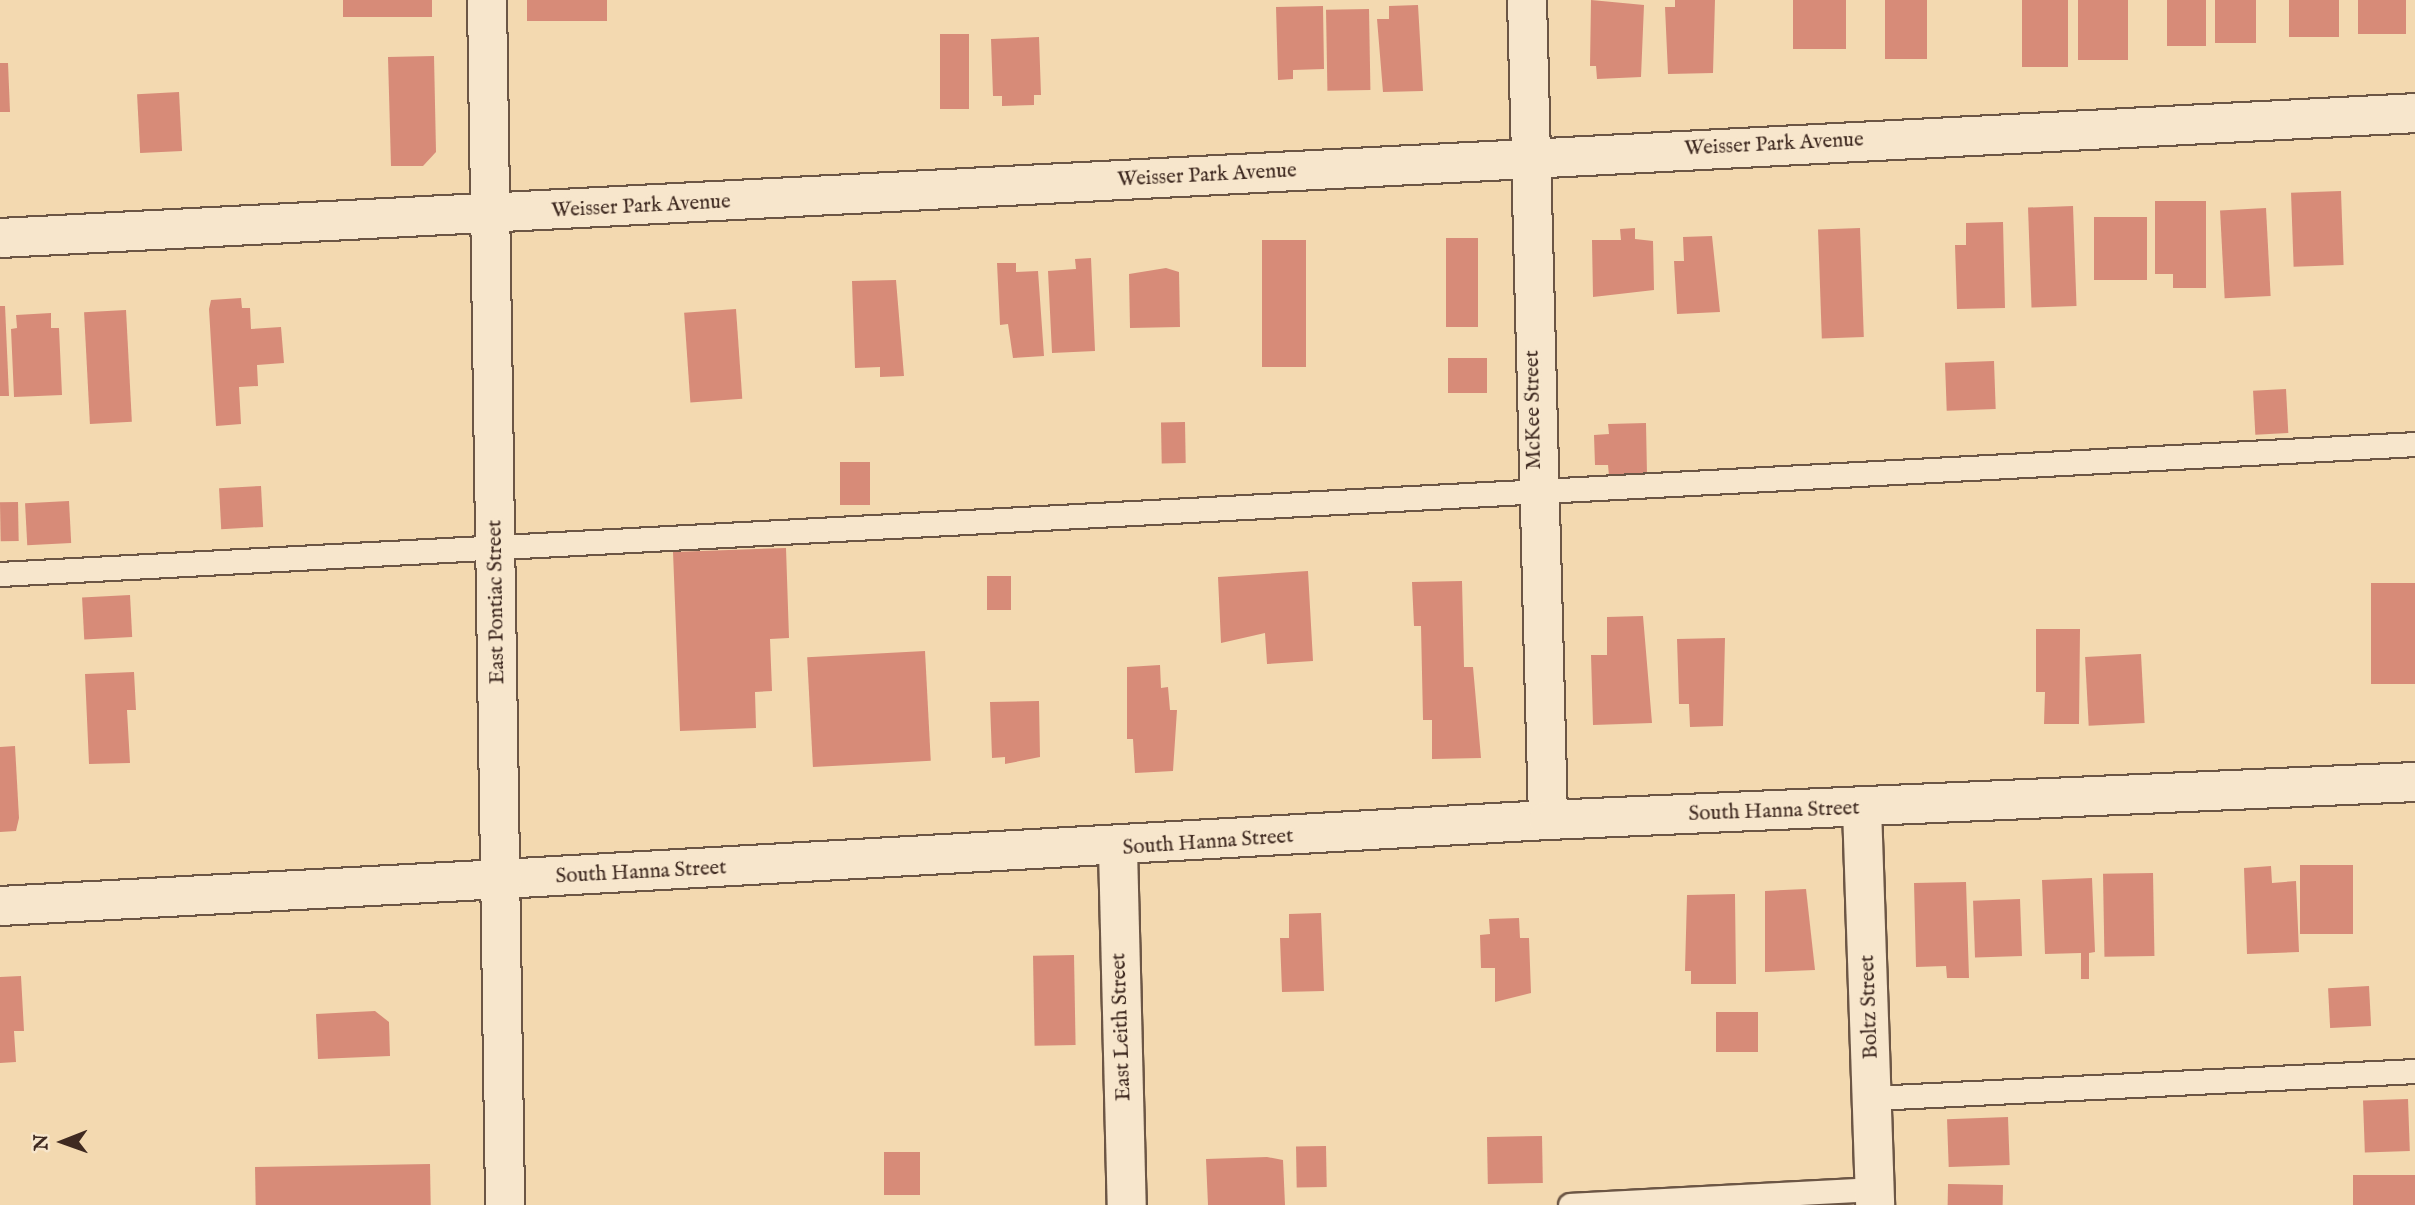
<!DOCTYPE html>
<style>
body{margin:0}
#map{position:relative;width:2415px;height:1205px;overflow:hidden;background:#f3d9b0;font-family:"IM FELL English",serif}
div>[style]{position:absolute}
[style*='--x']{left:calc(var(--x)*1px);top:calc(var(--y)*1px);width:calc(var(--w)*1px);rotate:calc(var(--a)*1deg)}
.building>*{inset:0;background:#d78b78;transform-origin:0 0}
.roads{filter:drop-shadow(2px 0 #6c5645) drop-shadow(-2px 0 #6c5645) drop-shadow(0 2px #6c5645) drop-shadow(0 -2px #6c5645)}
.service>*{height:23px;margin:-11.5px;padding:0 11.5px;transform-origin:11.5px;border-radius:11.5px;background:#f7e6cc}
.minor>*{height:38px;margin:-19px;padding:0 19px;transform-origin:19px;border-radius:19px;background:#f7e6cc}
.tertiary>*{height:38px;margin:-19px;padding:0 19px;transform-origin:19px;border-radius:19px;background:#f7e6cc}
.secondary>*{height:38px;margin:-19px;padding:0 19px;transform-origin:19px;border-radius:19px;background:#f7e6cc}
span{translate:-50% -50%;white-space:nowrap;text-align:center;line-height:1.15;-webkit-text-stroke:6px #f7e6cc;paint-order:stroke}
.street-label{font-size:21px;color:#3f2a21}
.north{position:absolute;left:28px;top:1107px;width:70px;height:70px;-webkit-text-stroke:5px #f7e6cc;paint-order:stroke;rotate:269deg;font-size:19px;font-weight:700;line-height:28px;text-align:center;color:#3f2a21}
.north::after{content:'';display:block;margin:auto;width:24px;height:32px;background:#3f2a21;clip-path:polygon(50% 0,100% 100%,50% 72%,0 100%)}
</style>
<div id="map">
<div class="building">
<i style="left:343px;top:0;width:89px;height:17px"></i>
<i style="left:527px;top:0;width:80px;height:21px"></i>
<i style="clip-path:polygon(1591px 0,1644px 5px,1641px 77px,1597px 79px,1596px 66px,1590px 66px)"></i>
<i style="clip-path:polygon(1675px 0,1715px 0,1713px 73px,1668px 74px,1665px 7px,1675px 7px)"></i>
<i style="left:1793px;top:0;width:53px;height:49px"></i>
<i style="left:1885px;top:0;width:42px;height:59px"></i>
<i style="left:2022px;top:0;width:46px;height:67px"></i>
<i style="left:2078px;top:0;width:50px;height:60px"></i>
<i style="left:2167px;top:0;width:39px;height:46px"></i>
<i style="left:2215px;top:0;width:41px;height:43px"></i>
<i style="left:2289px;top:0;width:50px;height:37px"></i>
<i style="left:2358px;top:0;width:48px;height:34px"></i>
<i style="clip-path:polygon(1418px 5px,1423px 91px,1383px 92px,1377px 19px,1389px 19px,1389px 6px)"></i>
<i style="clip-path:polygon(1323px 6px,1324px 69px,1293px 70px,1293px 79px,1278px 80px,1276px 7px)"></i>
<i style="left:1369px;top:9px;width:81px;height:43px;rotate:89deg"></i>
<i style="left:940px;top:34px;width:29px;height:75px"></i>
<i style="clip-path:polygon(1039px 37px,1041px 95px,1034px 95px,1034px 105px,1002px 106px,1002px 96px,993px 96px,991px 39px)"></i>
<i style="clip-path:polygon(434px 56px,436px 152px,423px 166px,391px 166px,388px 57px)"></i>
<i style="clip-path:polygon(0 63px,8px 63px,10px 112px,0 112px)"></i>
<i style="left:179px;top:92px;width:59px;height:42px;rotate:87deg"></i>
<i style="left:2341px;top:191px;width:74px;height:50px;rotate:88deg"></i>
<i style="clip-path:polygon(2155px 201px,2206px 201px,2206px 288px,2173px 288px,2173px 274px,2155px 274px)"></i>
<i style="left:2073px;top:206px;width:100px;height:45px;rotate:88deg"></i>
<i style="left:2266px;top:208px;width:88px;height:46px;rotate:87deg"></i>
<i style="left:2094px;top:217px;width:53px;height:63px"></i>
<i style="clip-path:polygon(2003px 222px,2005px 308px,1957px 309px,1955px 245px,1966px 245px,1966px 223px)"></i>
<i style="clip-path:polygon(1635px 228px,1635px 239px,1653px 241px,1654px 290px,1593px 297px,1592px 240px,1621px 240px,1620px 229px)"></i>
<i style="left:1860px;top:228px;width:109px;height:42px;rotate:88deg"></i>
<i style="clip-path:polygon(1712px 236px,1720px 312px,1677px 314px,1674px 261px,1684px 261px,1683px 237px)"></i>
<i style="left:1446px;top:238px;width:32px;height:89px"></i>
<i style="left:1262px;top:240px;width:44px;height:127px"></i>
<i style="clip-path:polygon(1091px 258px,1095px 351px,1052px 353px,1048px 271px,1076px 269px,1075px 259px)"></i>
<i style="clip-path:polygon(997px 263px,1016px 263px,1016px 272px,1038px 271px,1044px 356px,1013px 358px,1008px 324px,1000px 325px)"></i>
<i style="clip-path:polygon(1166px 268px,1179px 272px,1180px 327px,1130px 328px,1129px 274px)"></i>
<i style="clip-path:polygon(896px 280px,904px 376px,880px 377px,880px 367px,855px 368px,852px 281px)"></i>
<i style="clip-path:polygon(241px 298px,242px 308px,250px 308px,251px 329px,281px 327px,284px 363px,257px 365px,258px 386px,239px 387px,241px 424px,216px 426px,209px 309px,211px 300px)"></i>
<i style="clip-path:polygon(0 306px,5px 306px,9px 396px,0 396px)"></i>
<i style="left:736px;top:309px;width:90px;height:52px;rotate:86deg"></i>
<i style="left:126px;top:310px;width:112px;height:42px;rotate:87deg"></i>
<i style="clip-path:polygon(51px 313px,51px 328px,59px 328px,62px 395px,14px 397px,11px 329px,17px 328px,16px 315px)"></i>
<i style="left:1448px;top:358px;width:39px;height:35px"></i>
<i style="left:1994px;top:361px;width:48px;height:49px;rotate:88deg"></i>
<i style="left:2286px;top:389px;width:44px;height:33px;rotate:87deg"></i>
<i style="left:1185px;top:422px;width:41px;height:24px;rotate:89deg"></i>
<i style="clip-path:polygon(1646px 423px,1647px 475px,1609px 476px,1608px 465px,1595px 465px,1594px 435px,1609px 434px,1608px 424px)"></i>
<i style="left:870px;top:462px;width:43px;height:30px;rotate:90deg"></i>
<i style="left:261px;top:486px;width:41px;height:42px;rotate:87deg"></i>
<i style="left:69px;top:501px;width:42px;height:44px;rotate:87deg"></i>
<i style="left:18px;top:502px;width:39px;height:18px;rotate:89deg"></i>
<i style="clip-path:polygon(786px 548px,789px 638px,770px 639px,772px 691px,755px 692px,756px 728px,680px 731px,673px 552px)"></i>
<i style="clip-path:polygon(1308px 571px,1313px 661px,1267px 664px,1265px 633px,1221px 643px,1218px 577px)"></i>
<i style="left:987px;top:576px;width:24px;height:34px"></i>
<i style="clip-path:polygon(1462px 581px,1464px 667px,1473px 667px,1481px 758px,1432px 759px,1432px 720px,1423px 720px,1421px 626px,1414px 626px,1412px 582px)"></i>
<i style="left:2415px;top:583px;width:101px;height:44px;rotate:90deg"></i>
<i style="left:130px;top:595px;width:42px;height:48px;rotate:87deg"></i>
<i style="clip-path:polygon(1643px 616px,1652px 723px,1593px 725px,1591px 655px,1607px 655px,1607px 617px)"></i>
<i style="clip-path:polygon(2036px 629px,2080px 629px,2079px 724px,2044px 724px,2045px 692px,2036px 692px)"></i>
<i style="clip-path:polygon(1725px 638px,1723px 726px,1690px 727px,1689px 704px,1679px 704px,1677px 639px)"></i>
<i style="left:925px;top:651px;width:110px;height:118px;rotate:87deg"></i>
<i style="left:2141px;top:654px;width:69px;height:56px;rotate:87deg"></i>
<i style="clip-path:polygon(1160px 665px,1161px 688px,1168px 687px,1170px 710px,1177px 710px,1173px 771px,1135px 773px,1133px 739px,1127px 739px,1127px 667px)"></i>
<i style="clip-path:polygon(134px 672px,136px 710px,127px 710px,130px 763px,89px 764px,85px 674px)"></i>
<i style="clip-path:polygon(1039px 701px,1040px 757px,1005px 764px,1005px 757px,992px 758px,990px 702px)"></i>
<i style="clip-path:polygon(15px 746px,19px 818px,16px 831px,0 832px,0 747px)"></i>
<i style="left:2300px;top:865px;width:53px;height:69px"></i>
<i style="clip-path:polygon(2271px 866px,2272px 883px,2296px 881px,2299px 952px,2247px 954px,2244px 868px)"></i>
<i style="left:2153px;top:873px;width:83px;height:50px;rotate:89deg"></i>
<i style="clip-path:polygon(2092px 878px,2095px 952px,2089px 953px,2089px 979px,2081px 979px,2081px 953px,2045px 954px,2042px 880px)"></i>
<i style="clip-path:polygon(1966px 882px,1969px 978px,1947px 978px,1946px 966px,1916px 967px,1914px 883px)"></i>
<i style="clip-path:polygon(1806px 889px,1815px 970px,1765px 972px,1765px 891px)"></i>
<i style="clip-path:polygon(1735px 894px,1736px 984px,1691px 984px,1691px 971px,1685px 971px,1687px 895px)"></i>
<i style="left:2020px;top:899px;width:57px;height:47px;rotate:88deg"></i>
<i style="clip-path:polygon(1321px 913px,1324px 991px,1282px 992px,1280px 938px,1289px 938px,1289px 914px)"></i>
<i style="clip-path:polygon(1519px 918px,1520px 938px,1529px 938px,1531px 993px,1495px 1002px,1495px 968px,1481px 968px,1480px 935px,1490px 934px,1489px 919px)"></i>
<i style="left:1074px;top:955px;width:90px;height:41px;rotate:89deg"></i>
<i style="clip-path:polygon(21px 976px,24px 1031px,14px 1031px,16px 1062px,0 1063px,0 977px)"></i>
<i style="left:2369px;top:986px;width:40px;height:41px;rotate:87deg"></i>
<i style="clip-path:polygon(375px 1011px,389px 1022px,390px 1056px,318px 1059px,316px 1014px)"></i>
<i style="left:1716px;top:1012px;width:42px;height:40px"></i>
<i style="left:2408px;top:1099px;width:52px;height:45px;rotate:88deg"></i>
<i style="left:2008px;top:1117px;width:48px;height:61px;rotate:88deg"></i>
<i style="left:1542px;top:1136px;width:47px;height:55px;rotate:89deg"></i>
<i style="left:1326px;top:1146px;width:41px;height:30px;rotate:89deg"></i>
<i style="left:884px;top:1152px;width:36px;height:43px"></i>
<i style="clip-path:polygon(1267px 1157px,1283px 1160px,1285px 1205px,1208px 1205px,1206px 1159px)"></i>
<i style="left:430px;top:1164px;width:41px;height:175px;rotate:89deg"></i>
<i style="left:2415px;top:1175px;width:30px;height:62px;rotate:90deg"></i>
<i style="left:1948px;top:1184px;width:55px;height:21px;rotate:1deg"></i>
</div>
<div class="roads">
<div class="service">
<i style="--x:0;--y:574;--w:2418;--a:-3.08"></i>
<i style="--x:1873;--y:1098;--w:543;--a:-2.85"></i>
<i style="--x:1570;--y:1205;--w:304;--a:-3"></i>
</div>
<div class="minor">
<i style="--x:1527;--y:0;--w:820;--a:88.53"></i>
<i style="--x:0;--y:238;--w:2418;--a:-2.96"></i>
<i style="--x:1862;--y:808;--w:397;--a:88.1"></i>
<i style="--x:1118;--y:849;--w:356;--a:88.6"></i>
<i style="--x:502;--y:879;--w:1048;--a:-3.23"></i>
<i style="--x:1548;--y:820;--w:868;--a:-2.51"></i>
</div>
<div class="tertiary">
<i style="--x:0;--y:906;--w:503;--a:-3.08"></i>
</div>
<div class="secondary">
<i style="--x:487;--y:0;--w:1205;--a:89.14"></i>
</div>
</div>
<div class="street-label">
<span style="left:1774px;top:145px;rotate:-3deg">Weisser Park Avenue</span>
<span style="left:1207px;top:176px;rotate:-3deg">Weisser Park Avenue</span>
<span style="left:641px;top:207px;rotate:-3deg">Weisser Park Avenue</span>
<span style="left:1534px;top:410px;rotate:-91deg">McKee Street</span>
<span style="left:497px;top:602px;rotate:-91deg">East Pontiac Street</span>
<span style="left:1774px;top:812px;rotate:-2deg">South Hanna Street</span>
<span style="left:1208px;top:843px;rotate:-4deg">South Hanna Street</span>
<span style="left:641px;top:873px;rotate:-3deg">South Hanna Street</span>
<span style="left:1870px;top:1007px;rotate:-92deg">Boltz Street</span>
<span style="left:1122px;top:1027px;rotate:-92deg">East Leith Street</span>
</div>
<div class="north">N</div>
</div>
